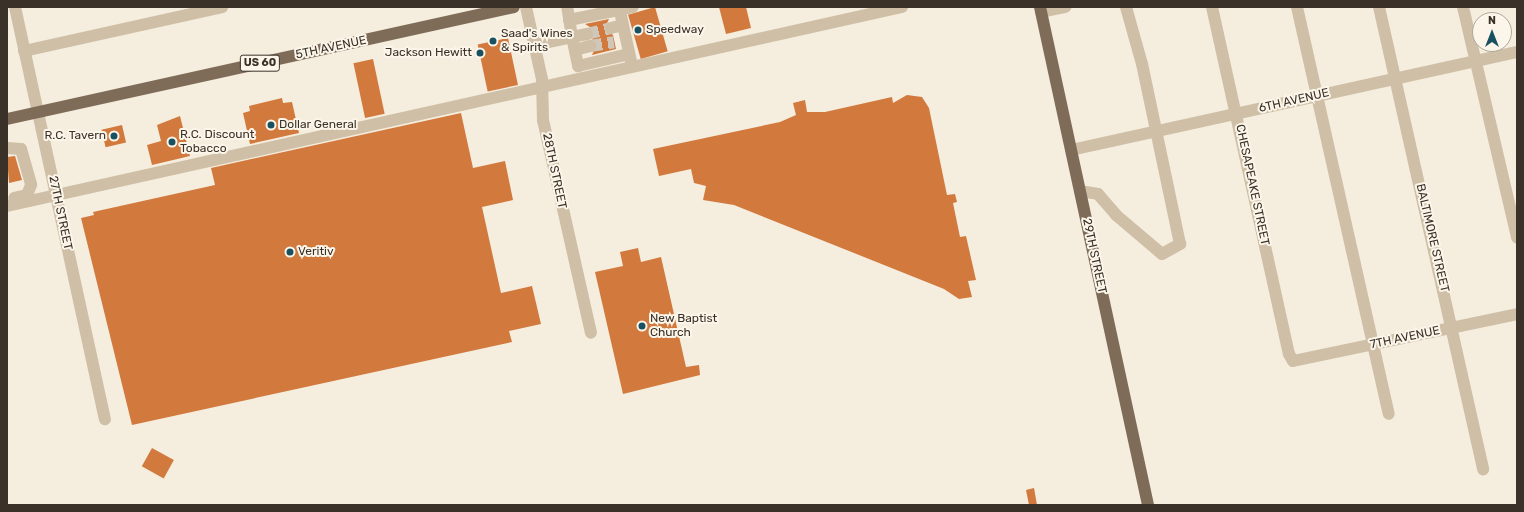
<!DOCTYPE html>
<style>
body{margin:0}
#map{position:relative;width:1524px;height:512px;overflow:hidden;background:#f5eddd;font-family:Rubik,sans-serif}
div>[style]{position:absolute}
[style*='--x']{left:calc(var(--x)*1px);top:calc(var(--y)*1px);width:calc(var(--w)*1px);rotate:calc(var(--a)*1deg)}
.building>*{inset:0;background:#d2793e;transform-origin:0 0}
.minor-tunnel>*{height:12px;margin-top:-6px;transform-origin:0;background:repeating-linear-gradient(90deg,#d0c7b9 0 12px,transparent 0 18px)}
.minor>*{height:12px;margin:-6px;padding:0 6px;transform-origin:6px;border-radius:6px;background:#cfbfa7}
.major>*{height:12px;margin:-6px;padding:0 6px;transform-origin:6px;border-radius:6px;background:#7e6b58}
.dots>*{width:11px;height:11px;translate:-50% -50%;box-sizing:border-box;border:2px solid #fcf6ea;border-radius:50%}
span{translate:-50% -50%;white-space:nowrap;text-align:center;line-height:1.15;-webkit-text-stroke:4px #fcf6ea;paint-order:stroke}
.shield-label span{padding:1px 3px;background:#fcf6ea;border:1px solid;border-radius:3px;-webkit-text-stroke-width:0}
.shield-label{font-size:11px;color:#3a3128;font-weight:700}
.poi-label{font-size:12px;color:#3a3128}
.left{translate:0 -50%;text-align:left}
.right{translate:-100% -50%;text-align:right}
.street-label{font-size:12px;color:#3a3128}
.frame{position:absolute;inset:0;border:8px solid #3a3128;pointer-events:none}
.north{position:absolute;left:1472px;top:12px;width:40px;height:40px;box-sizing:border-box;background:#fcf6ea;border:1px solid #aea79c;border-radius:50%;rotate:0deg;font-size:11px;font-weight:700;line-height:16px;text-align:center;color:#3a3128}
.north::after{content:'';display:block;margin:auto;width:14px;height:18px;background:#195161;clip-path:polygon(50% 0,100% 100%,50% 72%,0 100%)}
</style>
<div id="map">
<div class="building">
<i style="left:655px;top:7px;width:46px;height:28px;rotate:74deg"></i>
<i style="clip-path:polygon(719px 7px,746px 7px,751px 28px,726px 34px)"></i>
<i style="clip-path:polygon(609px 19px,604px 29px,613px 35px,616px 49px,592px 55px,597px 44px,592px 39px,593px 29px,585px 24px)"></i>
<i style="left:508px;top:38px;width:48px;height:31px;rotate:78deg"></i>
<i style="left:373px;top:59px;width:56px;height:20px;rotate:78deg"></i>
<i style="clip-path:polygon(907px 95px,922px 97px,929px 108px,947px 195px,955px 194px,957px 202px,953px 203px,960px 237px,966px 236px,976px 280px,968px 281px,972px 297px,959px 299px,944px 289px,734px 205px,703px 200px,706px 186px,694px 183px,691px 169px,659px 176px,653px 149px,780px 122px,796px 115px,793px 103px,805px 100px,807px 112px,825px 112px,892px 97px,893px 103px)"></i>
<i style="clip-path:polygon(282px 98px,283px 103px,292px 102px,299px 133px,250px 144px,243px 113px,250px 111px,249px 106px)"></i>
<i style="clip-path:polygon(461px 113px,473px 168px,505px 161px,513px 200px,482px 207px,501px 293px,532px 286px,541px 324px,509px 331px,512px 342px,132px 425px,81px 218px,94px 215px,93px 212px,215px 185px,211px 168px)"></i>
<i style="clip-path:polygon(180px 116px,190px 156px,152px 165px,147px 145px,161px 141px,157px 125px)"></i>
<i style="left:122px;top:125px;width:18px;height:21px;rotate:77deg"></i>
<i style="clip-path:polygon(15px 156px,22px 180px,9px 183px,7px 157px)"></i>
<i style="clip-path:polygon(638px 248px,641px 262px,661px 257px,686px 367px,699px 365px,700px 375px,623px 394px,595px 272px,623px 266px,620px 252px)"></i>
<i style="left:152px;top:448px;width:25px;height:21px;rotate:29deg"></i>
<i style="clip-path:polygon(1034px 488px,1037px 505px,1029px 505px,1026px 490px)"></i>
</div>
<div class="minor-tunnel">
<i style="--x:587;--y:34;--w:25;--a:-14"></i>
<i style="--x:590;--y:46;--w:24;--a:-9"></i>
</div>
<div class="minor">
<i style="--x:15;--y:7;--w:422;--a:77.7"></i>
<i style="--x:526;--y:7;--w:74;--a:77.5"></i>
<i style="--x:542;--y:79;--w:41;--a:88.6"></i>
<i style="--x:543;--y:120;--w:218;--a:77.3"></i>
<i style="--x:619;--y:7;--w:55;--a:77.5"></i>
<i style="--x:1212;--y:7;--w:355;--a:77.5"></i>
<i style="--x:1289;--y:354;--w:8;--a:60"></i>
<i style="--x:1293;--y:361;--w:229;--a:-11.8"></i>
<i style="--x:1297;--y:7;--w:417;--a:77.3"></i>
<i style="--x:1379;--y:7;--w:474;--a:77.3"></i>
<i style="--x:1463;--y:7;--w:237;--a:76.8"></i>
<i style="--x:1041;--y:12;--w:25;--a:-12"></i>
<i style="--x:569;--y:20;--w:65;--a:-11.5"></i>
<i style="--x:611;--y:28;--w:12;--a:-14"></i>
<i style="--x:587;--y:34;--w:15;--a:169"></i>
<i style="--x:572;--y:37;--w:30;--a:78"></i>
<i style="--x:578;--y:66;--w:52;--a:-13.2"></i>
<i style="--x:535;--y:45;--w:38;--a:-12"></i>
<i style="--x:572;--y:37;--w:30;--a:-99"></i>
<i style="--x:575;--y:50;--w:16;--a:-15"></i>
<i style="--x:24;--y:51;--w:203;--a:-12.5"></i>
<i style="--x:7;--y:148;--w:14;--a:4"></i>
<i style="--x:21;--y:149;--w:37;--a:74"></i>
<i style="--x:31;--y:185;--w:11;--a:112"></i>
<i style="--x:27;--y:195;--w:13;--a:167"></i>
<i style="--x:1071;--y:150;--w:457;--a:-12.4"></i>
<i style="--x:1080;--y:191;--w:18;--a:9"></i>
<i style="--x:1098;--y:194;--w:28;--a:49"></i>
<i style="--x:1116;--y:215;--w:60;--a:40.3"></i>
<i style="--x:1162;--y:254;--w:21;--a:-29"></i>
<i style="--x:1180;--y:244;--w:184;--a:-101.9"></i>
<i style="--x:1142;--y:64;--w:59;--a:-105.7"></i>
<i style="--x:7;--y:206;--w:917;--a:-12.54"></i>
</div>
<div class="major">
<i style="--x:1040;--y:7;--w:510;--a:77.76"></i>
<i style="--x:7;--y:119;--w:519;--a:-12.46"></i>
</div>
<div class="dots">
<i style="left:638px;top:30px;background:#195161"></i>
<i style="left:493px;top:41px;background:#195161"></i>
<i style="left:480px;top:53px;background:#195161"></i>
<i style="left:271px;top:125px;background:#195161"></i>
<i style="left:114px;top:136px;background:#195161"></i>
<i style="left:172px;top:142px;background:#195161"></i>
<i style="left:290px;top:252px;background:#195161"></i>
<i style="left:642px;top:326px;background:#195161"></i>
</div>
<div class="shield-label">
<span style="left:260px;top:63px">US 60</span>
</div>
<div class="poi-label">
<span class="left" style="left:646px;top:30px">Speedway</span>
<span class="left" style="left:501px;top:41px">Saad's Wines<br>&amp; Spirits</span>
<span class="right" style="left:472px;top:53px">Jackson Hewitt</span>
<span class="left" style="left:279px;top:125px">Dollar General</span>
<span class="left" style="left:180px;top:142px">R.C. Discount<br>Tobacco</span>
<span class="right" style="left:106px;top:136px">R.C. Tavern</span>
<span class="left" style="left:298px;top:252px">Veritiv</span>
<span class="left" style="left:650px;top:326px">New Baptist<br>Church</span>
</div>
<div class="street-label">
<span style="left:331px;top:48px;rotate:-12deg">5TH AVENUE</span>
<span style="left:1294px;top:101px;rotate:-13deg">6TH AVENUE</span>
<span style="left:554px;top:171px;rotate:78deg">28TH STREET</span>
<span style="left:1252px;top:185px;rotate:78deg">CHESAPEAKE STREET</span>
<span style="left:60px;top:213px;rotate:78deg">27TH STREET</span>
<span style="left:1432px;top:238px;rotate:77deg">BALTIMORE STREET</span>
<span style="left:1094px;top:256px;rotate:78deg">29TH STREET</span>
<span style="left:1405px;top:338px;rotate:-12deg">7TH AVENUE</span>
</div>
<div class="frame"></div>
<div class="north">N</div>
</div>
